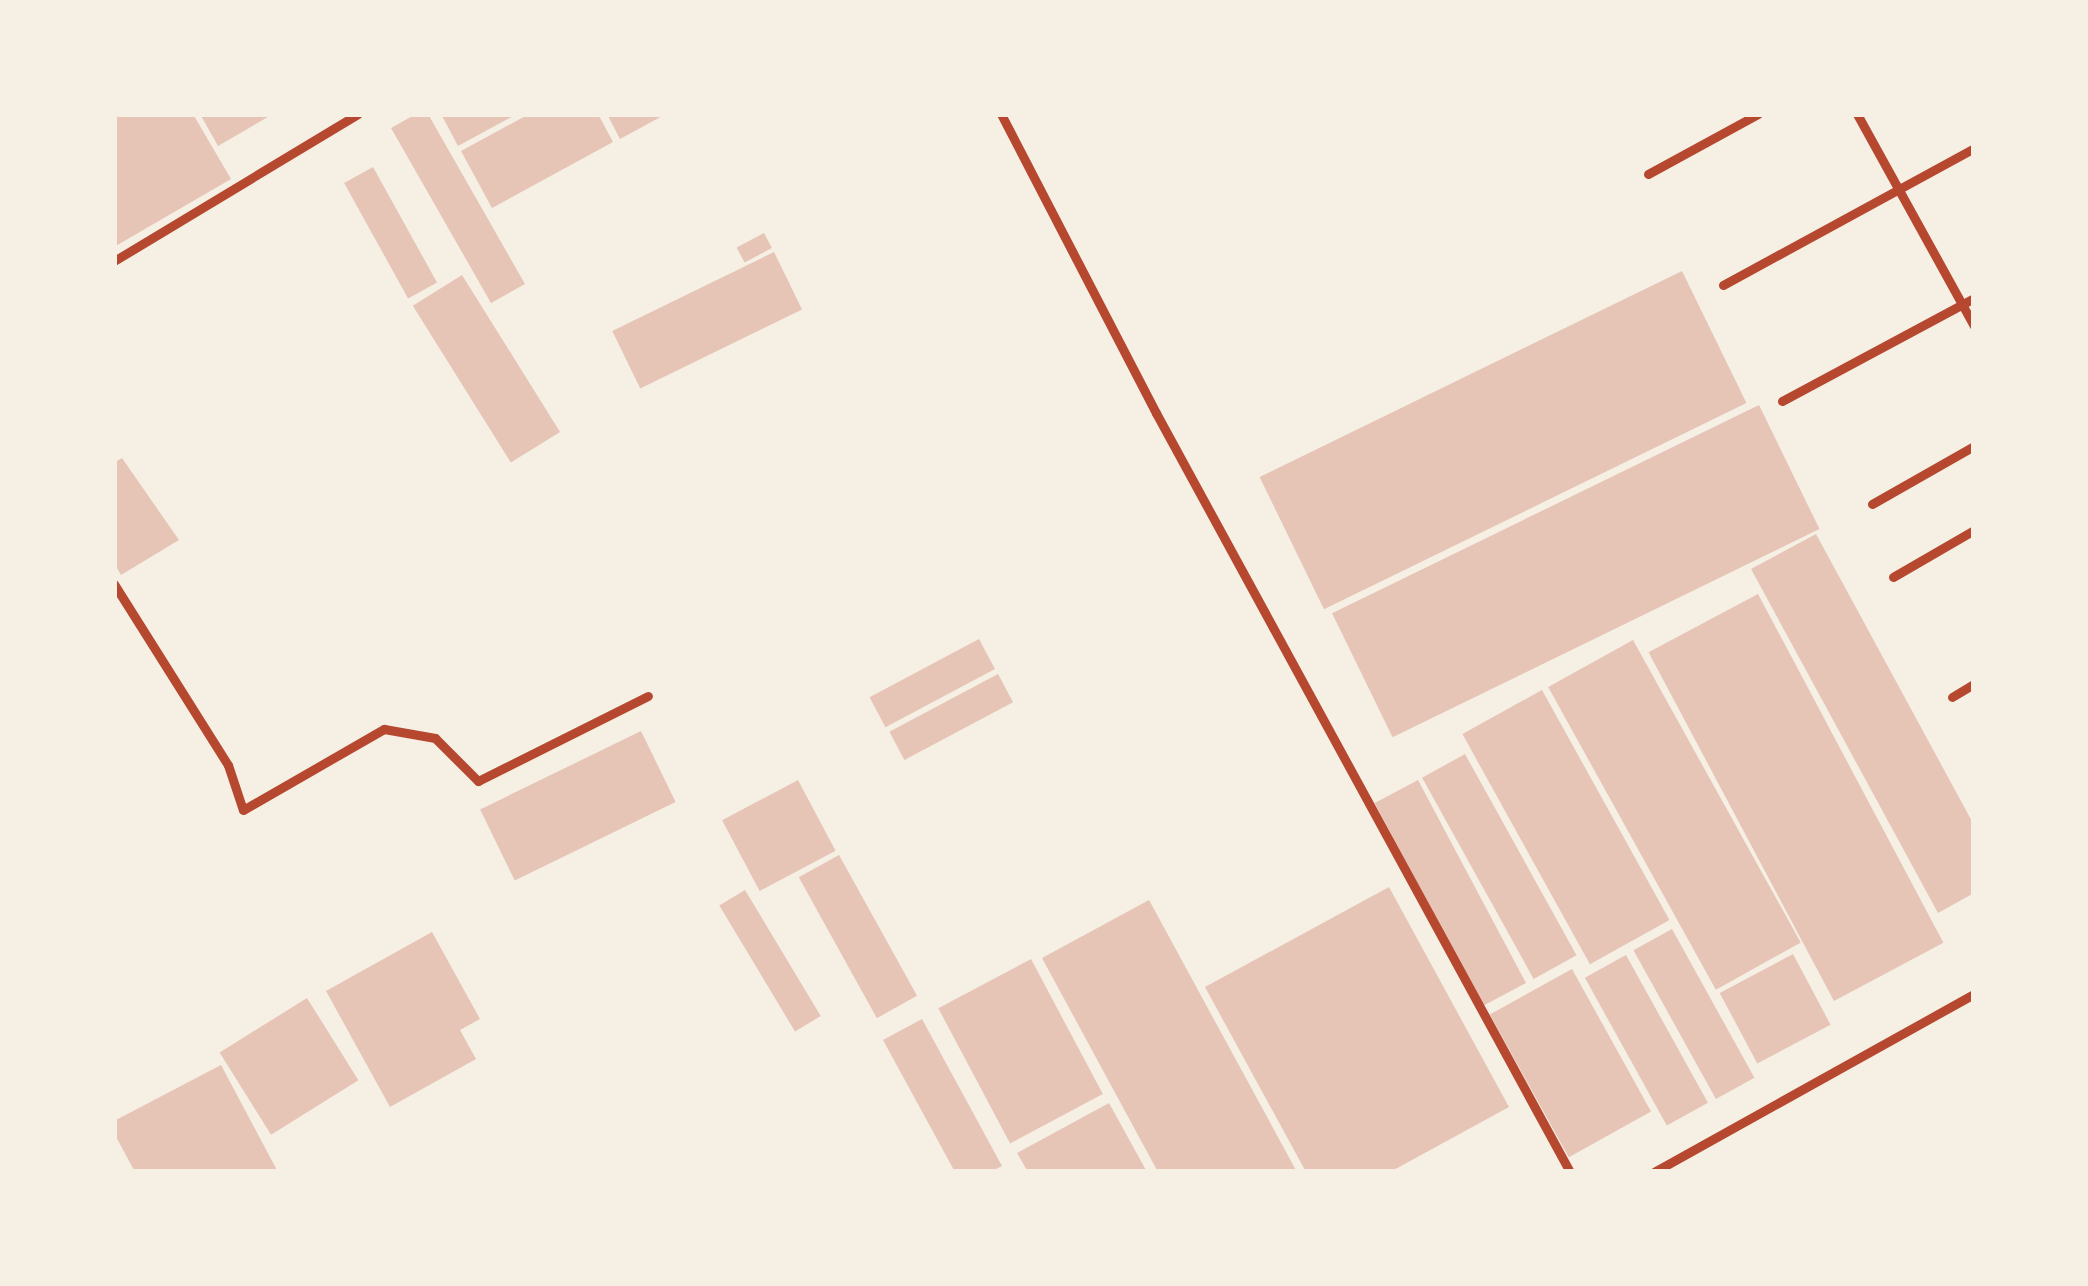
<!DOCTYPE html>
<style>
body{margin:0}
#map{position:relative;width:2088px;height:1286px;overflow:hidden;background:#f6efe4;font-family:"DejaVu Sans",sans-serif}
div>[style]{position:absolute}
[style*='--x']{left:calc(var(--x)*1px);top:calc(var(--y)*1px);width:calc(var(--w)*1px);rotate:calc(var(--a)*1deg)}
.building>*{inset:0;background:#e6c5b7;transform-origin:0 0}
.minor>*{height:9px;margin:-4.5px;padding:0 4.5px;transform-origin:4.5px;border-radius:4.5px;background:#b5482f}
span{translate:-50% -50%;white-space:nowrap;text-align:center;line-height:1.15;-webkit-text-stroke:12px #f6efe4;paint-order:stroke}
.frame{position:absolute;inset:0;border:117px solid #f6efe4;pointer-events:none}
</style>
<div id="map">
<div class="building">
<i style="clip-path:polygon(114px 114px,193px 114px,231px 179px,114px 247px)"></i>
<i style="clip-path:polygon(200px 114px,273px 114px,218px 146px)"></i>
<i style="clip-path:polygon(416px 114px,428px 114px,525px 284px,491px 303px,391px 128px)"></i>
<i style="clip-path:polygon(441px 114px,517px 114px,458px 146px)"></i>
<i style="clip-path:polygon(529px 114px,598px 114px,613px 142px,492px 208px,461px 151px)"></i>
<i style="clip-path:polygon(607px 114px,666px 114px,620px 139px)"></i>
<i style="left:373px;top:167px;width:132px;height:33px;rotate:61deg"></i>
<i style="left:764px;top:233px;width:17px;height:31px;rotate:62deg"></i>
<i style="left:774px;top:252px;width:64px;height:180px;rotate:64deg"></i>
<i style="left:1682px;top:271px;width:147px;height:470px;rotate:64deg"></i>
<i style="left:462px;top:275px;width:185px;height:58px;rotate:58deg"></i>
<i style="left:1759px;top:405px;width:138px;height:475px;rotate:64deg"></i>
<i style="clip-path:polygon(122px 458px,179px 540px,121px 575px,114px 563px,114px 463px)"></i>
<i style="clip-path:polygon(1816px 534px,1974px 825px,1974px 893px,1938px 913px,1751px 569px)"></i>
<i style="left:1758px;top:594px;width:395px;height:124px;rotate:62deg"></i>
<i style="left:979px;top:639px;width:34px;height:124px;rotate:62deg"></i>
<i style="left:1633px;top:640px;width:346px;height:97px;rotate:61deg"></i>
<i style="left:998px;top:674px;width:32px;height:123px;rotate:62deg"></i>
<i style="left:1542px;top:690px;width:263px;height:91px;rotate:61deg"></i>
<i style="left:641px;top:731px;width:79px;height:179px;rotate:64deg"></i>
<i style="left:1465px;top:754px;width:230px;height:49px;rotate:61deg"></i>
<i style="left:798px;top:780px;width:80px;height:86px;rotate:62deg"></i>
<i style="left:1418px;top:780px;width:230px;height:49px;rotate:62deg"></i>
<i style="left:839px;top:855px;width:161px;height:46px;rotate:61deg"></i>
<i style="clip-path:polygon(1389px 887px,1509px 1107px,1390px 1172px,1306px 1172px,1205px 987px)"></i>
<i style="left:745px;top:890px;width:147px;height:30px;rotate:59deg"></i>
<i style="clip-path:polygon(1149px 900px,1297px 1172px,1158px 1172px,1042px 958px)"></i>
<i style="left:1672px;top:929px;width:170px;height:44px;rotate:61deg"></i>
<i style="clip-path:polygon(432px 932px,480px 1019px,460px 1030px,476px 1059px,390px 1107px,326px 991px)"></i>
<i style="left:1793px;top:954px;width:80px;height:83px;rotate:62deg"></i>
<i style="left:1626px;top:955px;width:169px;height:47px;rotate:61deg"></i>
<i style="left:1031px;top:959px;width:153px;height:105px;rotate:62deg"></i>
<i style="left:1572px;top:969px;width:163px;height:94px;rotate:61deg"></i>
<i style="left:307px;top:998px;width:97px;height:103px;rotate:58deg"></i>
<i style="clip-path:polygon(922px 1019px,1002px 1166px,990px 1172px,955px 1172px,883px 1040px)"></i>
<i style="clip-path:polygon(221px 1065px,278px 1172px,135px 1172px,114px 1133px,114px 1121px)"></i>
<i style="clip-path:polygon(1109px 1103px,1147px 1172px,1028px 1172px,1017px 1153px)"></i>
</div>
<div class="minor">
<i style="--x:1001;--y:114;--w:337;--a:62.6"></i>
<i style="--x:1156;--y:413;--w:865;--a:61.39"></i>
<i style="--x:1857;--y:114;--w:242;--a:61.1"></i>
<i style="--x:1648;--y:174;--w:125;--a:-28.6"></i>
<i style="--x:114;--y:261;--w:285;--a:-31.1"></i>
<i style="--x:1723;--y:285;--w:286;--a:-28.6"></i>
<i style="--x:1782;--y:401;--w:218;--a:-28.2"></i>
<i style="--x:1872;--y:504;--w:117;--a:-29.6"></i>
<i style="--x:1893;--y:577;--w:94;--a:-30.1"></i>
<i style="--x:114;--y:584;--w:214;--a:57.8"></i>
<i style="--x:228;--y:765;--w:47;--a:71.6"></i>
<i style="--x:243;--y:810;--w:163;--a:-29.9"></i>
<i style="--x:384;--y:729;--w:52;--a:10"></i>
<i style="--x:435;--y:738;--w:61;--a:45"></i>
<i style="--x:478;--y:781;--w:190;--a:-26.6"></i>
<i style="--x:1952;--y:697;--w:26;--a:-31"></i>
<i style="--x:1654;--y:1172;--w:366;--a:-29.1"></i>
</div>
<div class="frame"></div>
</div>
